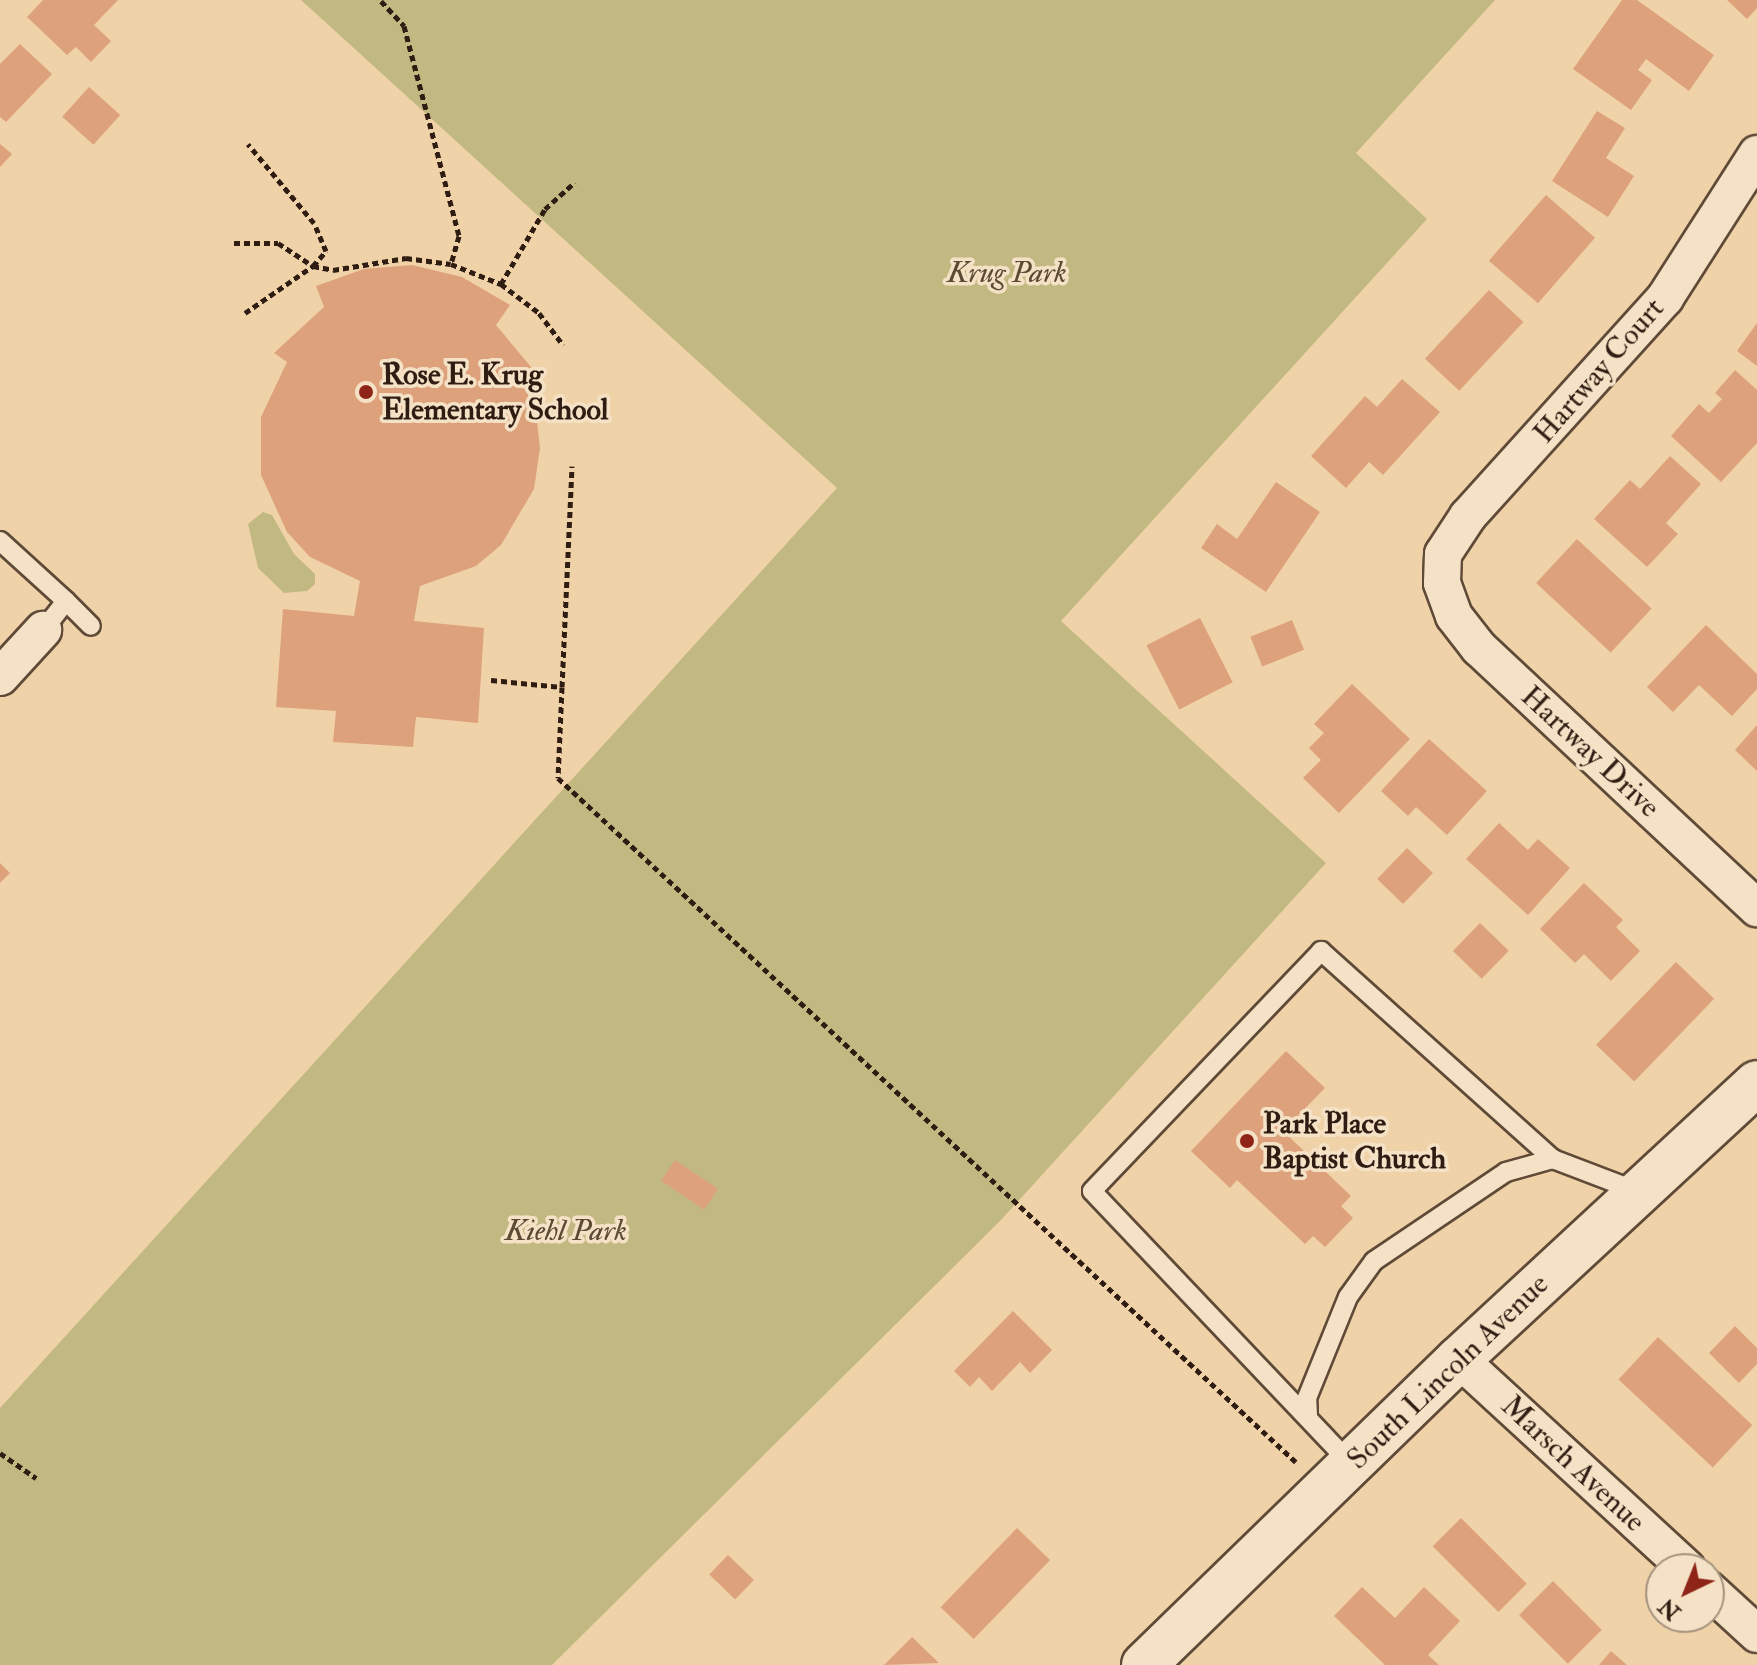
<!DOCTYPE html>
<style>
body{margin:0}
#map{position:relative;width:1757px;height:1665px;overflow:hidden;background:#f0d2a8;font-family:"IM FELL Double Pica",serif}
div>[style]{position:absolute}
[style*='--x']{left:calc(var(--x)*1px);top:calc(var(--y)*1px);width:calc(var(--w)*1px);rotate:calc(var(--a)*1deg)}
.green>*{inset:0;background:#c2b982}
.building>*{inset:0;background:#dda27b;transform-origin:0 0}
.path>*{height:5px;margin-top:-2.5px;transform-origin:0;background:repeating-linear-gradient(90deg,#2f1c12 0 6px,transparent 0 10px)}
.roads{filter:drop-shadow(2px 0 #5f4a38) drop-shadow(-2px 0 #5f4a38) drop-shadow(0 2px #5f4a38) drop-shadow(0 -2px #5f4a38)}
.service>*{height:18px;margin:-9px;padding:0 9px;transform-origin:9px;border-radius:9px;background:#f5e2c6}
.minor>*{height:36px;margin:-18px;padding:0 18px;transform-origin:18px;border-radius:18px;background:#f5e2c6}
.tertiary>*{height:44px;margin:-22px;padding:0 22px;transform-origin:22px;border-radius:22px;background:#f5e2c6}
.dots>*{width:22px;height:22px;translate:-50% -50%;box-sizing:border-box;border:4px solid #f5e2c6;border-radius:50%}
span{translate:-50% -50%;white-space:nowrap;text-align:center;line-height:1.15;-webkit-text-stroke:7px #f5e2c6;paint-order:stroke}
.park-label{font-size:30px;color:#5b4b34;font-style:italic}
.street-label{font-size:30px;color:#2f1c12}
.poi-label{font-size:30px;color:#2f1c12;font-weight:700}
.left{translate:0 -50%;text-align:left}
.north{position:absolute;left:1645px;top:1553px;width:80px;height:80px;box-sizing:border-box;background:#f5e2c6;border:2px solid #a6937e;border-radius:50%;rotate:223deg;font-size:22px;font-weight:700;line-height:32px;text-align:center;color:#2f1c12}
.north::after{content:'';display:block;margin:auto;width:28px;height:36px;background:#8f2418;clip-path:polygon(50% 0,100% 100%,50% 72%,0 100%)}
</style>
<div id="map">
<div class="green">
<i style="clip-path:polygon(301px 0,1495px 0,1356px 153px,1427px 219px,1061px 621px,1326px 863px,1001px 1220px,552px 1665px,0 1665px,0 1408px,837px 488px)"></i>
<i style="clip-path:polygon(263px 512px,272px 515px,294px 554px,315px 574px,315px 584px,307px 591px,284px 593px,258px 568px,248px 524px)"></i>
</div>
<div class="building">
<i style="clip-path:polygon(43px 0,118px 0,94px 25px,111px 41px,91px 62px,76px 47px,67px 55px,27px 17px)"></i>
<i style="clip-path:polygon(1622px 0,1637px 0,1714px 55px,1689px 91px,1646px 59px,1638px 70px,1652px 80px,1631px 110px,1573px 69px)"></i>
<i style="clip-path:polygon(1727px 0,1757px 0,1757px 8px,1747px 19px)"></i>
<i style="clip-path:polygon(20px 44px,52px 74px,6px 122px,0 117px,0 64px)"></i>
<i style="left:89px;top:87px;width:42px;height:40px;rotate:42deg"></i>
<i style="clip-path:polygon(1597px 111px,1625px 128px,1606px 158px,1634px 176px,1608px 217px,1552px 181px)"></i>
<i style="clip-path:polygon(0 144px,12px 154px,0 167px)"></i>
<i style="left:1546px;top:195px;width:65px;height:87px;rotate:41deg"></i>
<i style="clip-path:polygon(412px 265px,462px 277px,510px 305px,496px 325px,536px 373px,524px 382px,536px 412px,540px 448px,534px 489px,501px 545px,476px 566px,420px 586px,414px 621px,484px 628px,478px 723px,416px 717px,413px 747px,333px 742px,336px 711px,276px 707px,283px 609px,354px 616px,360px 581px,310px 557px,287px 532px,261px 475px,261px 417px,287px 362px,274px 353px,324px 307px,316px 286px,364px 269px)"></i>
<i style="left:1489px;top:290px;width:47px;height:94px;rotate:43deg"></i>
<i style="clip-path:polygon(1757px 323px,1757px 366px,1737px 351px)"></i>
<i style="clip-path:polygon(1735px 370px,1757px 390px,1757px 443px,1721px 482px,1671px 436px,1699px 404px,1709px 413px,1722px 399px,1715px 393px)"></i>
<i style="clip-path:polygon(1402px 379px,1440px 412px,1383px 475px,1369px 462px,1346px 488px,1311px 456px,1365px 396px,1377px 407px)"></i>
<i style="clip-path:polygon(1670px 456px,1701px 484px,1666px 523px,1678px 534px,1647px 567px,1594px 519px,1630px 480px,1640px 489px)"></i>
<i style="clip-path:polygon(1276px 482px,1320px 512px,1266px 592px,1201px 548px,1217px 524px,1237px 539px)"></i>
<i style="left:1577px;top:539px;width:102px;height:60px;rotate:43deg"></i>
<i style="left:1200px;top:618px;width:72px;height:60px;rotate:63deg"></i>
<i style="left:1292px;top:620px;width:32px;height:45px;rotate:68deg"></i>
<i style="clip-path:polygon(1706px 625px,1757px 674px,1757px 689px,1732px 716px,1699px 685px,1673px 712px,1647px 687px)"></i>
<i style="clip-path:polygon(1352px 684px,1410px 739px,1339px 813px,1303px 778px,1321px 760px,1309px 748px,1324px 733px,1314px 724px)"></i>
<i style="clip-path:polygon(1757px 725px,1757px 771px,1735px 750px)"></i>
<i style="clip-path:polygon(1429px 739px,1487px 791px,1447px 835px,1416px 807px,1408px 816px,1381px 791px)"></i>
<i style="clip-path:polygon(1499px 823px,1528px 850px,1538px 839px,1570px 868px,1528px 915px,1466px 859px)"></i>
<i style="left:1407px;top:848px;width:36px;height:43px;rotate:44deg"></i>
<i style="clip-path:polygon(0 863px,10px 873px,0 883px)"></i>
<i style="clip-path:polygon(1584px 883px,1623px 920px,1616px 927px,1640px 951px,1611px 981px,1584px 954px,1575px 963px,1540px 929px)"></i>
<i style="left:1480px;top:923px;width:40px;height:39px;rotate:44deg"></i>
<i style="left:1676px;top:962px;width:53px;height:115px;rotate:44deg"></i>
<i style="clip-path:polygon(1286px 1051px,1325px 1088px,1283px 1131px,1351px 1196px,1341px 1206px,1353px 1218px,1325px 1247px,1313px 1236px,1305px 1244px,1237px 1180px,1230px 1188px,1191px 1151px)"></i>
<i style="left:675px;top:1160px;width:52px;height:25px;rotate:34deg"></i>
<i style="clip-path:polygon(1013px 1311px,1052px 1350px,1030px 1373px,1020px 1362px,992px 1391px,979px 1377px,970px 1387px,954px 1371px)"></i>
<i style="clip-path:polygon(1735px 1326px,1757px 1348px,1757px 1364px,1739px 1383px,1709px 1353px)"></i>
<i style="left:1658px;top:1337px;width:129px;height:58px;rotate:43deg"></i>
<i style="left:1461px;top:1518px;width:93px;height:40px;rotate:45deg"></i>
<i style="left:1017px;top:1528px;width:46px;height:110px;rotate:44deg"></i>
<i style="left:728px;top:1555px;width:36px;height:27px;rotate:44deg"></i>
<i style="left:1553px;top:1581px;width:69px;height:48px;rotate:45deg"></i>
<i style="clip-path:polygon(1362px 1587px,1395px 1618px,1424px 1587px,1460px 1621px,1428px 1655px,1439px 1665px,1385px 1665px,1334px 1616px)"></i>
<i style="clip-path:polygon(912px 1637px,939px 1663px,884px 1665px)"></i>
<i style="clip-path:polygon(1611px 1651px,1627px 1665px,1599px 1665px)"></i>
</div>
<div class="path">
<i style="--x:381;--y:1;--w:34;--a:47"></i>
<i style="--x:404;--y:26;--w:217;--a:75.3"></i>
<i style="--x:459;--y:236;--w:29;--a:106"></i>
<i style="--x:451;--y:264;--w:54;--a:21.8"></i>
<i style="--x:501;--y:284;--w:87;--a:-59.6"></i>
<i style="--x:545;--y:209;--w:40;--a:-42"></i>
<i style="--x:234;--y:243;--w:44;--a:0"></i>
<i style="--x:278;--y:243;--w:42;--a:33.3"></i>
<i style="--x:313;--y:266;--w:20;--a:-49"></i>
<i style="--x:326;--y:251;--w:30;--a:-113"></i>
<i style="--x:314;--y:223;--w:103;--a:-129.9"></i>
<i style="--x:501;--y:284;--w:48;--a:37.3"></i>
<i style="--x:539;--y:313;--w:40;--a:53"></i>
<i style="--x:245;--y:313;--w:83;--a:-34.7"></i>
<i style="--x:313;--y:266;--w:20;--a:11"></i>
<i style="--x:333;--y:270;--w:74;--a:-9.3"></i>
<i style="--x:406;--y:258;--w:45;--a:7.6"></i>
<i style="--x:491;--y:680;--w:71;--a:5.6"></i>
<i style="--x:562;--y:687;--w:221;--a:-87.4"></i>
<i style="--x:562;--y:687;--w:91;--a:92.5"></i>
<i style="--x:558;--y:778;--w:1006;--a:42.83"></i>
<i style="--x:0;--y:1453;--w:44;--a:34.8"></i>
</div>
<div class="roads">
<div class="service">
<i style="--x:0;--y:541;--w:89;--a:42.3"></i>
<i style="--x:66;--y:601;--w:37;--a:128"></i>
<i style="--x:66;--y:601;--w:35;--a:45"></i>
<i style="--x:1308;--y:1415;--w:17;--a:-93"></i>
<i style="--x:1307;--y:1398;--w:109;--a:-67.9"></i>
<i style="--x:1348;--y:1297;--w:44;--a:-54.2"></i>
<i style="--x:1374;--y:1261;--w:159;--a:-34"></i>
<i style="--x:1506;--y:1172;--w:49;--a:-15.5"></i>
<i style="--x:1351;--y:1464;--w:376;--a:-133.5"></i>
<i style="--x:1092;--y:1191;--w:332;--a:-46.3"></i>
<i style="--x:1321;--y:951;--w:312;--a:41.9"></i>
<i style="--x:1553;--y:1159;--w:90;--a:20.9"></i>
</div>
<div class="minor">
<i style="--x:1757;--y:154;--w:171;--a:122.6"></i>
<i style="--x:1665;--y:298;--w:294;--a:132.1"></i>
<i style="--x:1468;--y:516;--w:45;--a:123.3"></i>
<i style="--x:1443;--y:554;--w:29;--a:92"></i>
<i style="--x:1442;--y:583;--w:35;--a:70"></i>
<i style="--x:1454;--y:616;--w:41;--a:52"></i>
<i style="--x:1479;--y:648;--w:381;--a:43.1"></i>
<i style="--x:0;--y:677;--w:64;--a:-47.5"></i>
<i style="--x:1459;--y:1359;--w:310;--a:42.6"></i>
<i style="--x:1709;--y:1590;--w:65;--a:42.5"></i>
</div>
<div class="tertiary">
<i style="--x:1144;--y:1665;--w:439;--a:-44.2"></i>
<i style="--x:1459;--y:1359;--w:406;--a:-42.8"></i>
</div>
</div>
<div class="dots">
<i style="left:366px;top:392px;background:#8f2418"></i>
<i style="left:1247px;top:1141px;background:#8f2418"></i>
</div>
<div class="park-label">
<span style="left:1007px;top:273px">Krug Park</span>
<span style="left:566px;top:1231px">Kiehl Park</span>
</div>
<div class="street-label">
<span style="left:1599px;top:371px;rotate:-49deg">Hartway Court</span>
<span style="left:1590px;top:752px;rotate:43deg">Hartway Drive</span>
<span style="left:1448px;top:1372px;rotate:-44deg">South Lincoln Avenue</span>
<span style="left:1573px;top:1464px;rotate:43deg">Marsch Avenue</span>
</div>
<div class="poi-label">
<span class="left" style="left:382px;top:392px">Rose E. Krug<br>Elementary School</span>
<span class="left" style="left:1263px;top:1141px">Park Place<br>Baptist Church</span>
</div>
<div class="north">N</div>
</div>
